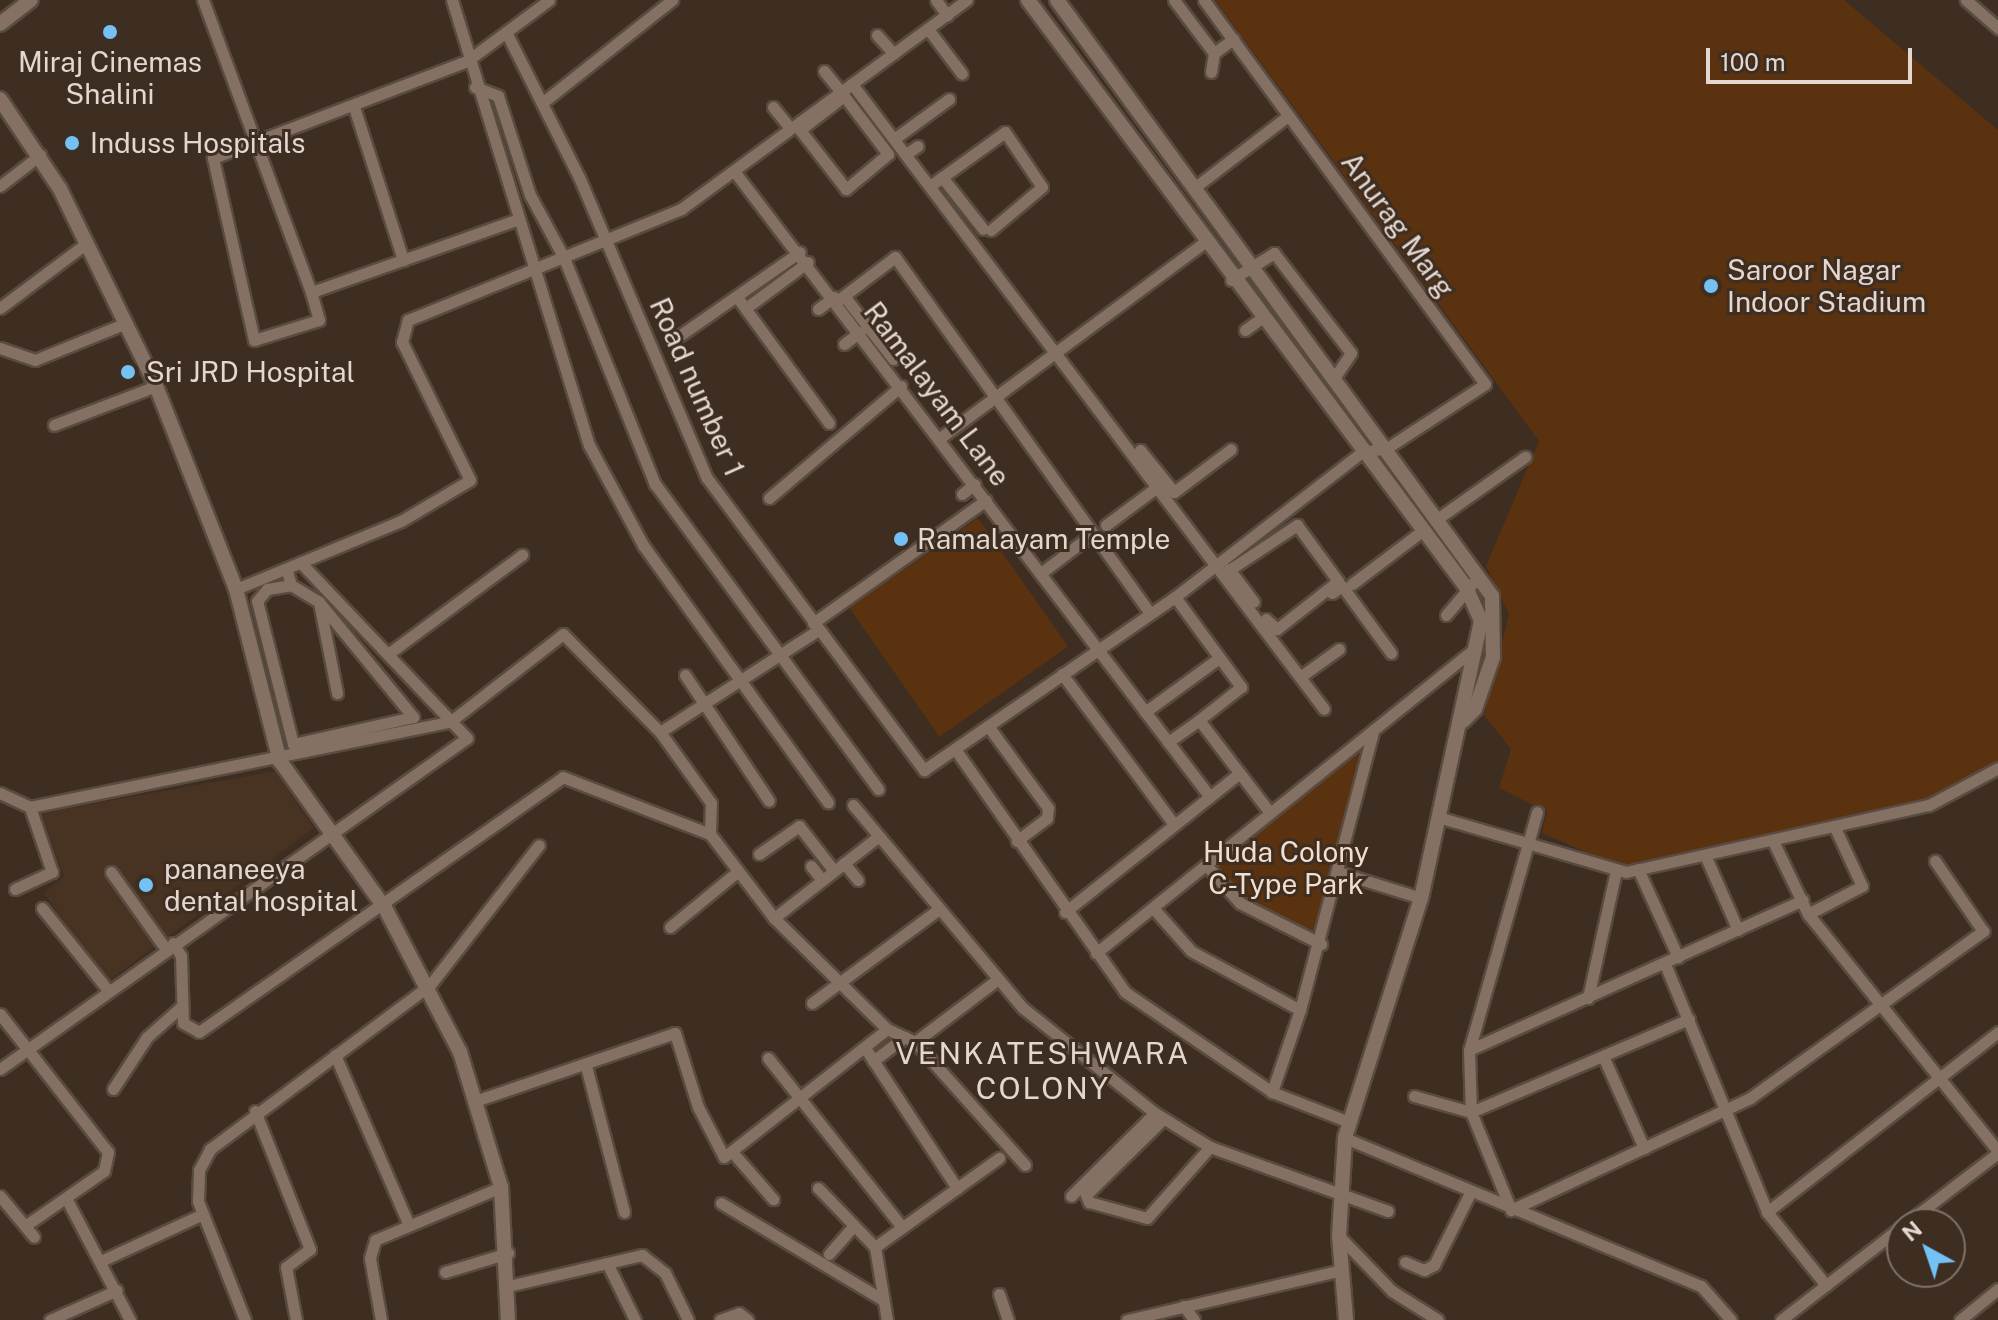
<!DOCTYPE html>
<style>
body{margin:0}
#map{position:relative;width:1998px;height:1320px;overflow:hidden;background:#3e2d21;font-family:"Public Sans",sans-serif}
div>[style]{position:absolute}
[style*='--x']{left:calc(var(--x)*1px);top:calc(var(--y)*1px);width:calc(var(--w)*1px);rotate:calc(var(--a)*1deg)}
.built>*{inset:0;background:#483221}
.green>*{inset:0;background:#5b3210;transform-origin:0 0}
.roads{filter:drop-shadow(2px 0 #594b41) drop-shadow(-2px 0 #594b41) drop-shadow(0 2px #594b41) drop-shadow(0 -2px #594b41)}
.minor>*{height:11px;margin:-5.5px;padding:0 5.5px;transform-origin:5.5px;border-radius:5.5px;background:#857163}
.tertiary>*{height:14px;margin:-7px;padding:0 7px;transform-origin:7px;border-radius:7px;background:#857163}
.dots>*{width:22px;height:22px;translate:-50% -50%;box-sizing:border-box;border:4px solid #3e2d21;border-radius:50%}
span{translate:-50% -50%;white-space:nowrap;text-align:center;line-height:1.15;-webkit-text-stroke:6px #3e2d21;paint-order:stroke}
.poi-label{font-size:28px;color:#e3d7d0}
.left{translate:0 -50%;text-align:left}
.street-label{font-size:28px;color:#e3d7d0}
.park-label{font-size:28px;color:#f3ddcf}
.neighbourhood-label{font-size:30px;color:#e3d7d0;letter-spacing:2px}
.north{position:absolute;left:1886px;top:1208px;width:80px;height:80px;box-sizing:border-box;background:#3e2d21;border:2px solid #807167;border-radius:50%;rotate:320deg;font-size:22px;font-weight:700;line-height:32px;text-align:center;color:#e3d7d0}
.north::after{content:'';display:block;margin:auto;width:28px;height:36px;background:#73c1f5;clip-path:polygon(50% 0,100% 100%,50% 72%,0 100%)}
.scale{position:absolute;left:1706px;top:48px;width:206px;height:36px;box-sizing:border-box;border:4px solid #e3d7d0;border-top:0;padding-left:10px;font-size:24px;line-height:28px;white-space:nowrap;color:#e3d7d0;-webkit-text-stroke:6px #3e2d21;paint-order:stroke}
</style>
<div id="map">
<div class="built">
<i style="clip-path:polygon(275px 771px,314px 828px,106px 983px,44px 893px,64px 876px,40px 813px)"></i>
</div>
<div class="green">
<i style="clip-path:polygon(1215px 0,1844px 0,1998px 130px,1998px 762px,1929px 801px,1635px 865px,1613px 864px,1542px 833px,1547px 812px,1499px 788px,1511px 749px,1484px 715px,1509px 614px,1486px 566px,1539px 441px)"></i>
<i style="left:978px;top:518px;width:157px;height:157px;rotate:55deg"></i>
<i style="clip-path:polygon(1358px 754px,1364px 759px,1317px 934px,1244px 898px,1217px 865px)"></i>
</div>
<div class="roads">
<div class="minor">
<i style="--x:203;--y:0;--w:311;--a:69.7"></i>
<i style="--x:452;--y:0;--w:466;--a:72.9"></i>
<i style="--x:589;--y:445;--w:114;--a:61.6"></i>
<i style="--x:643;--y:545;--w:317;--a:54.3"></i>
<i style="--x:936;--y:0;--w:19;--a:54"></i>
<i style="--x:1174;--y:0;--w:66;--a:53"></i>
<i style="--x:1214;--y:53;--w:24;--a:-36"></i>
<i style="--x:1966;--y:0;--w:43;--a:41.2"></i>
<i style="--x:928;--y:29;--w:56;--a:52.9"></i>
<i style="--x:506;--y:32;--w:162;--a:63.3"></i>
<i style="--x:579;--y:177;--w:327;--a:67"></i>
<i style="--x:707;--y:478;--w:364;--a:53.4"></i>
<i style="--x:924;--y:770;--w:305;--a:-34.6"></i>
<i style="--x:1175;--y:597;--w:237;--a:-37.8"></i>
<i style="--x:1362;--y:452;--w:25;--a:-9"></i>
<i style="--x:1387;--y:448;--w:117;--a:-33.1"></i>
<i style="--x:1485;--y:384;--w:476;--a:-126.2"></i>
<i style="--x:877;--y:35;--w:25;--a:48"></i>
<i style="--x:824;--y:71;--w:27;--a:51"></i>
<i style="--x:1211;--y:72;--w:19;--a:-81"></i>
<i style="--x:852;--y:84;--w:783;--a:52.94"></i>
<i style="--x:475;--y:87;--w:25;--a:21"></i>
<i style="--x:498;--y:96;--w:104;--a:72.1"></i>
<i style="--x:530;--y:195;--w:72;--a:61.6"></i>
<i style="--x:564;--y:258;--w:244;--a:68.1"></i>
<i style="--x:655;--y:484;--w:378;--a:53.8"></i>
<i style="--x:844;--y:96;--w:73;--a:52.8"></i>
<i style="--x:888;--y:154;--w:55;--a:140.2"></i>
<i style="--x:846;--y:189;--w:75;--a:-127.9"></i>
<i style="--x:800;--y:130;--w:56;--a:-37.7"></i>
<i style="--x:542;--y:103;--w:166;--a:-38.4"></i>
<i style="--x:354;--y:107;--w:161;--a:72.2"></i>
<i style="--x:773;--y:107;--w:27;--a:51"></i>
<i style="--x:894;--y:139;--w:68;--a:-36"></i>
<i style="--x:906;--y:154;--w:14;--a:-34"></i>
<i style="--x:734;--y:171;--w:786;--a:52.75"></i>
<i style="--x:942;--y:177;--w:66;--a:51.7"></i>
<i style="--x:0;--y:186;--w:51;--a:-37.8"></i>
<i style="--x:930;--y:186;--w:92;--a:-35.8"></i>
<i style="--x:1005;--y:132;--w:66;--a:56.1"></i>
<i style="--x:1042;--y:187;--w:67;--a:139.9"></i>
<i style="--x:1194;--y:188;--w:118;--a:-37.5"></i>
<i style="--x:516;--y:220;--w:217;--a:160.6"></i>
<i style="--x:311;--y:292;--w:29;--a:74"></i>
<i style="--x:319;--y:320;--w:68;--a:162.9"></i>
<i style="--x:254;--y:340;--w:187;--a:-102.7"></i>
<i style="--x:213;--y:158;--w:272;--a:-20.9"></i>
<i style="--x:467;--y:61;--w:102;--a:-36.6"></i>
<i style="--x:1231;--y:280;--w:51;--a:-32.1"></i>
<i style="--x:1274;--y:253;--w:126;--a:52.4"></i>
<i style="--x:1351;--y:353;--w:30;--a:124"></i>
<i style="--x:844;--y:296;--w:80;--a:52.1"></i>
<i style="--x:737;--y:297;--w:156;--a:53.9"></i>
<i style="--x:837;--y:301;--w:73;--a:-37.2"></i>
<i style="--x:895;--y:257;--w:438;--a:54.4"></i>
<i style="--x:0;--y:308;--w:109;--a:-36.8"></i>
<i style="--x:746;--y:308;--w:77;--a:-36.6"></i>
<i style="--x:818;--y:309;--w:20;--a:-37"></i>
<i style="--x:1245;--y:330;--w:19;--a:-36"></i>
<i style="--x:679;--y:336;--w:147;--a:-34.8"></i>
<i style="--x:844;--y:344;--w:20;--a:-37"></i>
<i style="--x:0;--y:348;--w:37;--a:19"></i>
<i style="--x:35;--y:360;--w:98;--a:-22.1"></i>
<i style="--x:54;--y:425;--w:109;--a:-20.9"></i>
<i style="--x:940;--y:438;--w:328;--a:-36.5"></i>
<i style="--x:1140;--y:450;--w:54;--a:51"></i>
<i style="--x:1174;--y:492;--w:71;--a:-37"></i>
<i style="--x:962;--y:494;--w:16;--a:-38"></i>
<i style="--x:769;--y:498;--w:173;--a:-40.3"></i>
<i style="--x:1437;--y:519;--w:108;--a:-35.2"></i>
<i style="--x:1106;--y:525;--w:64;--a:-36.7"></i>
<i style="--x:1229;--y:569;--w:41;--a:52.9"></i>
<i style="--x:287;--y:571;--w:15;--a:74"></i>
<i style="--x:291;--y:585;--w:33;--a:31"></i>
<i style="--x:319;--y:602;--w:149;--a:50.7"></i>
<i style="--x:413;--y:717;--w:123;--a:167.3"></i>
<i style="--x:293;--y:744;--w:147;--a:-104.1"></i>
<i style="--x:257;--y:601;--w:16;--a:-50"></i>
<i style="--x:267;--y:589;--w:24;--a:-9"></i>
<i style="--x:1041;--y:573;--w:56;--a:-37.1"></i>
<i style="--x:1223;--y:574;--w:89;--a:-33.5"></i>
<i style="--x:1297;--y:525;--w:69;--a:53.8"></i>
<i style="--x:1338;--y:581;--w:78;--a:141.8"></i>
<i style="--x:1277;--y:629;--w:15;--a:-138"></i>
<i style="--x:1352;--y:584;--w:88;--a:-37.1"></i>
<i style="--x:236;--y:589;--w:178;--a:-22.4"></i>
<i style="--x:401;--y:521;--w:80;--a:-30.7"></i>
<i style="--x:470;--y:480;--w:154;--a:-116.2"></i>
<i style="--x:402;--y:342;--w:23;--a:-75"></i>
<i style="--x:408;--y:320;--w:295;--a:-22.1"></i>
<i style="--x:681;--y:209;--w:354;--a:-36.2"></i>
<i style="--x:1332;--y:593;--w:12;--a:-35"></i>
<i style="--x:1342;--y:586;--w:83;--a:53.8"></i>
<i style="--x:1175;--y:597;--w:112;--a:53.7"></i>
<i style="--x:1241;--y:687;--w:53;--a:141.8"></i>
<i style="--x:1199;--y:720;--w:117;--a:52.6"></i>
<i style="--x:319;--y:602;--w:93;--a:78.8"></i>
<i style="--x:1446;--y:615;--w:50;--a:-49.9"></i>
<i style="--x:813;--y:623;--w:212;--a:-35.4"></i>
<i style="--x:388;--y:654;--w:167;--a:-36.5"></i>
<i style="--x:1062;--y:674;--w:187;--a:53.3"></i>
<i style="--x:685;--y:675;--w:151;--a:56.3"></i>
<i style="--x:1300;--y:677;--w:48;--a:-35.7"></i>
<i style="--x:1145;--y:712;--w:92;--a:-36.1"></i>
<i style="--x:988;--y:726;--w:102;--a:53.8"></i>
<i style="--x:1048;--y:808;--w:10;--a:96"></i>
<i style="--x:1047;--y:818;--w:38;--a:143"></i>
<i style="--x:660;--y:732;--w:188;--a:-32.8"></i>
<i style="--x:1168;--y:742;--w:38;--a:-35"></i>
<i style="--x:955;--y:749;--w:297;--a:55"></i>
<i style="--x:1125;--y:992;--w:178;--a:34.2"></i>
<i style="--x:1272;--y:1092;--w:83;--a:21.3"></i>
<i style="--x:0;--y:793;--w:33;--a:25"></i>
<i style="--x:30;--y:807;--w:430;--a:-11.5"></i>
<i style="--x:451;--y:721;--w:142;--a:-37.8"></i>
<i style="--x:563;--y:634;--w:138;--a:45.3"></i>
<i style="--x:660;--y:732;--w:87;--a:54.3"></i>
<i style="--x:711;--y:803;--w:31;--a:92"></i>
<i style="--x:853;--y:805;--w:265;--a:50.1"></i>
<i style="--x:1023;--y:1008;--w:169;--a:38.5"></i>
<i style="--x:1155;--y:1113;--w:65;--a:31.7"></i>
<i style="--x:1210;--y:1147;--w:189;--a:19.8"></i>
<i style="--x:1537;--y:812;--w:248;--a:105.9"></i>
<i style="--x:1469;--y:1050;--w:62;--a:88.2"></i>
<i style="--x:1471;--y:1112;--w:106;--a:67.8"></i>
<i style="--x:1511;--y:1210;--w:264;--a:-25.1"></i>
<i style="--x:1750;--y:1098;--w:287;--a:-35.6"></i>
<i style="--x:1983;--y:931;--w:85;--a:-124.4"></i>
<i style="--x:1438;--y:817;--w:196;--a:16.3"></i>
<i style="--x:1626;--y:872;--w:310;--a:-12.5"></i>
<i style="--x:1929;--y:805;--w:78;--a:-28.2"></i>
<i style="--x:1773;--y:841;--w:81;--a:64.4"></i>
<i style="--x:1808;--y:914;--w:304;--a:51.3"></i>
<i style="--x:759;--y:854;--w:49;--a:-35"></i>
<i style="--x:799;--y:826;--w:57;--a:52.1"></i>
<i style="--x:1705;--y:855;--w:82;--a:66.3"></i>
<i style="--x:844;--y:863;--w:22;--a:51"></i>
<i style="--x:1206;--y:865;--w:51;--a:48.2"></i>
<i style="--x:1240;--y:903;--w:91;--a:26.8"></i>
<i style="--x:811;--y:866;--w:18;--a:52"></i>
<i style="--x:1638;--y:869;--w:97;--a:65.6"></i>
<i style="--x:111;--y:872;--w:93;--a:54.6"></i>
<i style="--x:1338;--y:872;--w:87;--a:17.4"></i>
<i style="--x:15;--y:889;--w:41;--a:-24.7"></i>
<i style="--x:52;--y:872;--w:69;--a:-108.7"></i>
<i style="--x:42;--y:908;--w:105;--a:51.2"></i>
<i style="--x:1153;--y:908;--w:57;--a:48.5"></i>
<i style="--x:1191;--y:951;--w:124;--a:28.4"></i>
<i style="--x:1300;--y:1010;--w:87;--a:108.9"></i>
<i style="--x:1065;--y:912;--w:223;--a:-38.5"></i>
<i style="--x:1808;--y:914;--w:61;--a:-27.4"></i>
<i style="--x:1862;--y:886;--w:62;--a:-114.9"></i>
<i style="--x:774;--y:918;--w:133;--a:-38"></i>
<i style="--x:670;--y:927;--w:87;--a:-39.4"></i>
<i style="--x:173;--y:943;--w:15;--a:58"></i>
<i style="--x:181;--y:956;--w:67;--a:88.3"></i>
<i style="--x:183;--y:1023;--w:18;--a:29"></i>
<i style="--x:199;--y:1032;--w:444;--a:-35"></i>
<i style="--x:563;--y:777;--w:158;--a:21.2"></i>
<i style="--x:710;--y:834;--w:106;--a:52.7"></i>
<i style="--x:774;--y:918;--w:158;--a:44.5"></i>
<i style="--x:887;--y:1029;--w:31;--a:25"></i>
<i style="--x:915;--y:1042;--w:165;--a:48.2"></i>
<i style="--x:1096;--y:953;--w:488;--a:-38.8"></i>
<i style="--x:1665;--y:964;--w:268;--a:67.6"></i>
<i style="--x:1767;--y:1212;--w:94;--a:51.1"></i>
<i style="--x:1588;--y:998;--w:130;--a:-77.6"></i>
<i style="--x:812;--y:1003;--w:158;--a:-36.5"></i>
<i style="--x:1300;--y:1010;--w:287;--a:-75.3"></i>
<i style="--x:0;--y:1014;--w:175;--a:52"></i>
<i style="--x:108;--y:1152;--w:19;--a:102"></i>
<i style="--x:104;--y:1171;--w:96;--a:145.2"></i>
<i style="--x:915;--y:1042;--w:104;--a:-37.2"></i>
<i style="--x:865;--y:1048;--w:168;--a:56.7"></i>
<i style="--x:1469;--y:1050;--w:366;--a:-24.2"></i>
<i style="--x:335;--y:1055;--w:183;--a:66.5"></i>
<i style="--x:1603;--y:1056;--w:101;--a:66"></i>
<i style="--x:768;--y:1058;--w:216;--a:51.6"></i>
<i style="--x:873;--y:1061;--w:40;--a:-37"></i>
<i style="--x:586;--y:1066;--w:151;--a:75.4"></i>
<i style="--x:0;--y:1069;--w:572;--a:-35.33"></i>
<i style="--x:467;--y:738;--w:238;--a:-133.5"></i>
<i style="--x:113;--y:1089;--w:62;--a:-56.8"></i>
<i style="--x:147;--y:1037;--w:47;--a:-41.5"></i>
<i style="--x:1414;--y:1096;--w:59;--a:15.7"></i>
<i style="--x:1471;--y:1112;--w:237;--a:-23.1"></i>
<i style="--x:475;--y:1101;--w:211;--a:-18.8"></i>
<i style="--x:675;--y:1033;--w:77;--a:72.7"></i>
<i style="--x:698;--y:1107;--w:56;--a:62.5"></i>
<i style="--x:724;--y:1157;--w:207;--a:-38.1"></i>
<i style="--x:255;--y:1111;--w:149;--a:68.3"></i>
<i style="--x:310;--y:1249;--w:30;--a:143"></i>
<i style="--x:286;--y:1267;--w:54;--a:79.3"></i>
<i style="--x:1163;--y:1119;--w:108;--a:135.4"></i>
<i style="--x:1086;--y:1195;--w:8;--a:67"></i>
<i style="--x:1089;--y:1202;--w:60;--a:15.4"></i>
<i style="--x:1147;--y:1218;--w:95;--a:-48.4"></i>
<i style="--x:1345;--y:1138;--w:386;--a:22.6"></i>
<i style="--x:1701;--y:1286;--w:45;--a:48.6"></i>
<i style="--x:734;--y:1154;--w:60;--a:49.1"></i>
<i style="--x:818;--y:1188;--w:82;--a:46"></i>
<i style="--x:875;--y:1247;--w:74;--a:80.7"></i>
<i style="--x:0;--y:1196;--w:53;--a:50.3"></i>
<i style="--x:1071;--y:1196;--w:118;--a:-44.7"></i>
<i style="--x:66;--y:1198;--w:138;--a:62.3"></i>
<i style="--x:721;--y:1203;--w:189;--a:30.9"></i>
<i style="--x:1767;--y:1212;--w:293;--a:-37.9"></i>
<i style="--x:1905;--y:1224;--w:117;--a:-37.4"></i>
<i style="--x:1339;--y:1236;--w:76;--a:46.1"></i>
<i style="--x:1392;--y:1291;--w:54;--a:32.2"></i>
<i style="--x:875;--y:1247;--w:153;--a:-35.7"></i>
<i style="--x:829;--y:1254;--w:38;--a:-49"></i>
<i style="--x:103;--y:1260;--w:110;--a:-24.7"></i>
<i style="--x:1405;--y:1262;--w:21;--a:23"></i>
<i style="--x:1424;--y:1270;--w:11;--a:-27"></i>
<i style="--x:1434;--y:1265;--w:80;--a:-63.4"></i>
<i style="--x:607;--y:1263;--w:64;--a:63.8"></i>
<i style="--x:445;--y:1272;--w:66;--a:-16.8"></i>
<i style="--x:508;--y:1286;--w:138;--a:-13"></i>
<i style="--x:642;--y:1255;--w:29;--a:38"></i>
<i style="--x:665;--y:1273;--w:52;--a:63.9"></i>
<i style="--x:999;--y:1294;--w:28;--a:71"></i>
<i style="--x:1184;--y:1306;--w:17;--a:54"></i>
<i style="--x:50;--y:1320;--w:73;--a:-24.1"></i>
<i style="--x:245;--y:1320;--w:128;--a:-111.6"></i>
<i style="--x:198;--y:1201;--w:31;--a:-88"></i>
<i style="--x:199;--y:1170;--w:24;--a:-62"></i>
<i style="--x:210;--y:1149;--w:274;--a:-36.7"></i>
<i style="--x:430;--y:985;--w:177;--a:-52.1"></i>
<i style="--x:381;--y:1320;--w:63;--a:-100.1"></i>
<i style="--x:370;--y:1258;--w:19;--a:-74"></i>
<i style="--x:375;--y:1240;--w:137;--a:-22.8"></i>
<i style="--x:720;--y:1320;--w:20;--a:-20"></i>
<i style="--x:739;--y:1313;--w:11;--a:38"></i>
<i style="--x:1127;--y:1320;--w:221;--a:-13.1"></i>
<i style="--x:1781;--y:1320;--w:153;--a:-37.8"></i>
<i style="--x:1960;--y:1320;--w:49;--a:-39.2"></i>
</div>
<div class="tertiary">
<i style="--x:1028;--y:0;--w:732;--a:53.27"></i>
<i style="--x:1466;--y:587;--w:37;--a:66"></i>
<i style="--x:1481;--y:621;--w:283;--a:102.2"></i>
<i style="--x:1421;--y:898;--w:252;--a:107.6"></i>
<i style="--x:1345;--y:1138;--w:98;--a:93.5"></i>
<i style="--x:1339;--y:1236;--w:84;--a:85.2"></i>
<i style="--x:1057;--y:0;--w:738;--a:53.88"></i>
<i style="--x:1492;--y:596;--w:61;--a:89.1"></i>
<i style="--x:1493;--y:657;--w:55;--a:109.1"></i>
<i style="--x:1475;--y:709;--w:17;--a:135"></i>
<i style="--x:0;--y:24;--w:39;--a:-38"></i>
<i style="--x:0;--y:99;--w:108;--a:56.3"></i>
<i style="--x:60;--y:189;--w:219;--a:64"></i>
<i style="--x:156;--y:386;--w:218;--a:68.5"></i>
<i style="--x:236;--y:589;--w:178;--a:75.7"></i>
<i style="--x:280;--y:761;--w:181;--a:54.5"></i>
<i style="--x:385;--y:908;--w:162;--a:62.5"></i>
<i style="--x:460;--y:1052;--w:141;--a:73.1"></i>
<i style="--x:501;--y:1187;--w:133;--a:87"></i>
</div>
</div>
<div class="dots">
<i style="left:110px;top:32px;background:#73c1f5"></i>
<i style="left:72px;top:143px;background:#73c1f5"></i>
<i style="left:1711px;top:286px;background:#73c1f5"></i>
<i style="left:128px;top:372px;background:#73c1f5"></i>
<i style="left:901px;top:539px;background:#73c1f5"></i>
<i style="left:146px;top:885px;background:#73c1f5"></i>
</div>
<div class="poi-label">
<span style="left:110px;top:78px">Miraj Cinemas<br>Shalini</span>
<span class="left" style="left:90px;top:143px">Induss Hospitals</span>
<span class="left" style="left:1727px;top:286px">Saroor Nagar<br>Indoor Stadium</span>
<span class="left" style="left:146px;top:372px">Sri JRD Hospital</span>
<span class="left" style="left:917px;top:539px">Ramalayam Temple</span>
<span class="left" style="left:164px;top:885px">pananeeya<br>dental hospital</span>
</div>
<div class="street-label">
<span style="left:1398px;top:225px;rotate:54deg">Anurag Marg</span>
<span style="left:697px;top:387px;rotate:66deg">Road number 1</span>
<span style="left:937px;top:394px;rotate:53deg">Ramalayam Lane</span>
</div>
<div class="park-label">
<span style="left:1286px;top:868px">Huda Colony<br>C-Type Park</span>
</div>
<div class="neighbourhood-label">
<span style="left:1043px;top:1070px">VENKATESHWARA<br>COLONY</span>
</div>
<div class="north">N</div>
<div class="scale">100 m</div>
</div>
